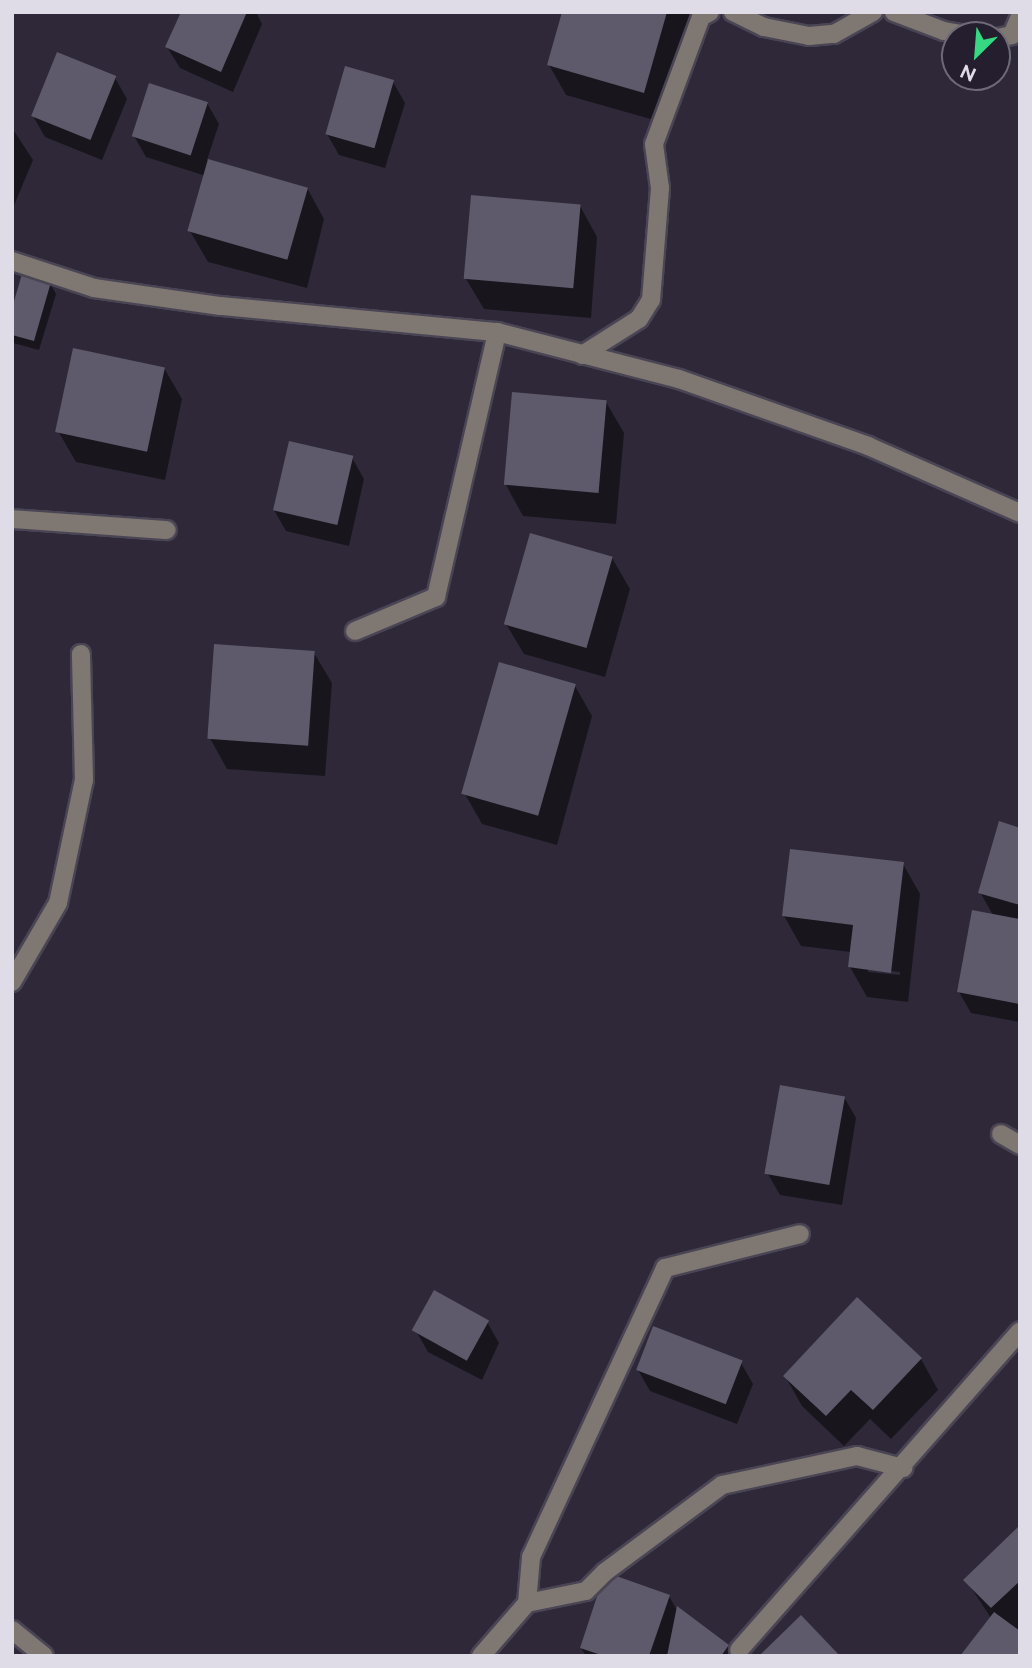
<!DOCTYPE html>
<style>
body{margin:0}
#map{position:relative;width:1032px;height:1668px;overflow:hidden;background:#2e2838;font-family:Raleway,sans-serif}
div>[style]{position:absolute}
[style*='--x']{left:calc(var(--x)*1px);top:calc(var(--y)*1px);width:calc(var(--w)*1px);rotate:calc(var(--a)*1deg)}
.shadow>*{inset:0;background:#0007}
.building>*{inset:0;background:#5e596b;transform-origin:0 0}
.roads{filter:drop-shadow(2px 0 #4a4554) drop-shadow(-2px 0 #4a4554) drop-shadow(0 2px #4a4554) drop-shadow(0 -2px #4a4554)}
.minor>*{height:18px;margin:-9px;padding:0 9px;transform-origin:9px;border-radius:9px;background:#7f7771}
span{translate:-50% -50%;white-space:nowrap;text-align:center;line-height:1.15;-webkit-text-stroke:5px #241e2e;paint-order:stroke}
.frame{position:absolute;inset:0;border:14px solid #e0dce7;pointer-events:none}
.north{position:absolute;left:941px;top:21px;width:70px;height:70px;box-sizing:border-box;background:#241e2e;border:2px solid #6f6a78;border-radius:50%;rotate:205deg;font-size:19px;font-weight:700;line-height:28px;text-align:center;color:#e0dce7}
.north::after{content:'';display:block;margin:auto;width:24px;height:32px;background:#36d881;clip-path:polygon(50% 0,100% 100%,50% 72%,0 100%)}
</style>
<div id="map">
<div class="shadow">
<i style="clip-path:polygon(183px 12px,256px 12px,262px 24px,233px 92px,180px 68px,167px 47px)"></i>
<i style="clip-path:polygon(564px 12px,692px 12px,661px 122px,566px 95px,549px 65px)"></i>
<i style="clip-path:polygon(115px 78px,127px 99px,102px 160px,45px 137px,33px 116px)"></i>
<i style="clip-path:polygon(393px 82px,405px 103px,385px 168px,339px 155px,327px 134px)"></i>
<i style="clip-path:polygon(207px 103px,219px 124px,207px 160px,307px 188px,324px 219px,307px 288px,208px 262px,190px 231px,206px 176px,146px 157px,134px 136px)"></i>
<i style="clip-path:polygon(12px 128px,33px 160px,12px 210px)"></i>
<i style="clip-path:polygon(580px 206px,597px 237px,591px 318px,484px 309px,466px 279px)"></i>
<i style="clip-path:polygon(50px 283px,56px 294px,39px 350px,13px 343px,12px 315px)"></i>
<i style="clip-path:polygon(164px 368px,182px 399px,165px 480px,76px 462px,58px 431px)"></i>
<i style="clip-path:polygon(606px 402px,624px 433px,616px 524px,523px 516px,506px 485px)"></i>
<i style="clip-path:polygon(352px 458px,364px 479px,349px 546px,286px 531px,274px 510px)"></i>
<i style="clip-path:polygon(612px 558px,630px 589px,605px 677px,524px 654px,506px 624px)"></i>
<i style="clip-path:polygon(314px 653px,332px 683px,325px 776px,227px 769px,210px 738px)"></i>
<i style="clip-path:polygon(575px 686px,592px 716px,557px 845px,482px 824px,465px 794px)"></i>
<i style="clip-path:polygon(1020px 829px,1020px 1022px,971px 1013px,959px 992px,993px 915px,980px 892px)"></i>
<i style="clip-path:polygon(evenodd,903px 864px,920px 894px,908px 1002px,867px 997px,850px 967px,851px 952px,801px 946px,784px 916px,903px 864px,868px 968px,900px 972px,900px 975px,868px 972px,868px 968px)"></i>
<i style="clip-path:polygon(844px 1097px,856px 1118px,842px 1205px,780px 1195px,768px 1174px)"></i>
<i style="clip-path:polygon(487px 1322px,499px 1343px,482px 1380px,428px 1352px,416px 1331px)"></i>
<i style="clip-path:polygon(921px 1359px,938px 1390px,891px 1439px,870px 1419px,844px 1446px,802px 1406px,785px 1376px)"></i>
<i style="clip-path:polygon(741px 1363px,753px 1384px,737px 1424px,650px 1391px,638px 1370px)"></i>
<i style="clip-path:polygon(1020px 1528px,1020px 1628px,1017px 1631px,991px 1618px,966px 1580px)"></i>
<i style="clip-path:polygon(669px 1596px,678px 1612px,678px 1609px,728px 1647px,733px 1656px,586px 1656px,581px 1648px)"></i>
</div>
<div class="building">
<i style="clip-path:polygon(181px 12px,247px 12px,221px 72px,165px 47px)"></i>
<i style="clip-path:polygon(562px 12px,667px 12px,644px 93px,547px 65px)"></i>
<i style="left:57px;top:52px;width:64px;height:69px;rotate:22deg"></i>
<i style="left:345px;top:66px;width:51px;height:71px;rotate:16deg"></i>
<i style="left:149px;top:83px;width:62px;height:56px;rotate:18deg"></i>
<i style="left:208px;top:159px;width:104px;height:75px;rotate:16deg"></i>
<i style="left:471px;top:195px;width:110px;height:84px;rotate:5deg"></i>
<i style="clip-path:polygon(22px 274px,51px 282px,34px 341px,12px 335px,12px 308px)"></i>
<i style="left:73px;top:348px;width:94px;height:86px;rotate:12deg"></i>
<i style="left:512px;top:392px;width:95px;height:93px;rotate:5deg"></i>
<i style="left:289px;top:441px;width:66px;height:71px;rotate:13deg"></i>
<i style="left:530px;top:533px;width:86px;height:95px;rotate:16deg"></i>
<i style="left:214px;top:644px;width:101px;height:95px;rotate:4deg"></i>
<i style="left:499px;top:662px;width:80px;height:137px;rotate:16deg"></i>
<i style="clip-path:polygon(999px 821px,1020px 828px,1020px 905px,978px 893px)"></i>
<i style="clip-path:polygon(790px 849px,904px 862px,891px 973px,848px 967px,853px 925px,782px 916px)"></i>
<i style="clip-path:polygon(972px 910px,1020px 919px,1019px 1004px,957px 992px)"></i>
<i style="left:780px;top:1085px;width:66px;height:90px;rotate:10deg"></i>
<i style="left:434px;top:1290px;width:63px;height:46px;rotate:29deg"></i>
<i style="clip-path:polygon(857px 1297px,922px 1358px,873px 1410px,851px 1390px,826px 1416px,783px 1376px)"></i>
<i style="left:653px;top:1326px;width:96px;height:47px;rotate:21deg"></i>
<i style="clip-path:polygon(1020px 1525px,1020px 1581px,991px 1608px,963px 1580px)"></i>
<i style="clip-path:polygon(605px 1572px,670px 1595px,649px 1656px,604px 1656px,580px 1648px)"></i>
<i style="clip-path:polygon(677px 1606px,729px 1645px,721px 1656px,667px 1656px)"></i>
<i style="clip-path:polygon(994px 1612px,1020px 1631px,1020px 1656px,960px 1656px)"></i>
<i style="clip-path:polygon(801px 1615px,840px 1656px,759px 1656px)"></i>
</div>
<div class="roads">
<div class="minor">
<i style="--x:733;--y:12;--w:34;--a:26"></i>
<i style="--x:764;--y:27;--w:46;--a:11.3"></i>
<i style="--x:809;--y:36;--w:25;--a:-5"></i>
<i style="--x:834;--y:34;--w:45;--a:-29.4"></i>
<i style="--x:894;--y:12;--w:53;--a:20.8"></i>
<i style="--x:944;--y:31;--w:22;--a:10"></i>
<i style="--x:997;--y:38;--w:15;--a:-11"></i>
<i style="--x:1012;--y:35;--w:21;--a:-67"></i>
<i style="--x:12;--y:261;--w:86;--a:18.2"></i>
<i style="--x:94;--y:288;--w:128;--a:8.1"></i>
<i style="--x:221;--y:306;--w:277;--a:5.4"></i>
<i style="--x:497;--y:332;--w:188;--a:14.5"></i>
<i style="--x:679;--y:379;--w:201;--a:19.5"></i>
<i style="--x:868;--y:446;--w:166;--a:23.8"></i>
<i style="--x:582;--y:355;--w:67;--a:-32.3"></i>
<i style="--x:639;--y:319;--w:22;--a:-58"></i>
<i style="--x:651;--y:300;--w:112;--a:-85.4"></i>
<i style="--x:660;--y:188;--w:44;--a:-97.8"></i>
<i style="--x:654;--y:144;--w:135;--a:-69.7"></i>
<i style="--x:701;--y:17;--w:10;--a:-29"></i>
<i style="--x:12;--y:519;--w:155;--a:4.1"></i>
<i style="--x:355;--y:631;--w:88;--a:-22.8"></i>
<i style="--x:436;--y:597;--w:272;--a:-77"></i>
<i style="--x:12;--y:982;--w:91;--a:-59.8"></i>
<i style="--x:58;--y:903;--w:126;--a:-78.1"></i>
<i style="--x:84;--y:780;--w:126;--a:-91.4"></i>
<i style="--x:1001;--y:1134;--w:22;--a:30"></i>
<i style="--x:527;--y:1603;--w:46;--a:-85"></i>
<i style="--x:531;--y:1557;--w:319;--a:-65.1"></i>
<i style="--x:665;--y:1268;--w:139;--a:-14.1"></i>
<i style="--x:12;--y:1630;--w:41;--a:39.1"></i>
<i style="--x:739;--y:1650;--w:425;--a:-48.6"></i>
<i style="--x:481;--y:1656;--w:70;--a:-49"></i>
<i style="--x:527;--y:1603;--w:60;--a:-11.5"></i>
<i style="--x:586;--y:1591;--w:27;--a:-45"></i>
<i style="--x:605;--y:1572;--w:146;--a:-36.6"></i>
<i style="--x:722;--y:1485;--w:138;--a:-12.1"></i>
<i style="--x:857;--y:1456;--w:48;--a:14.6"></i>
</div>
</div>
<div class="frame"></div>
<div class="north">N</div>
</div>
